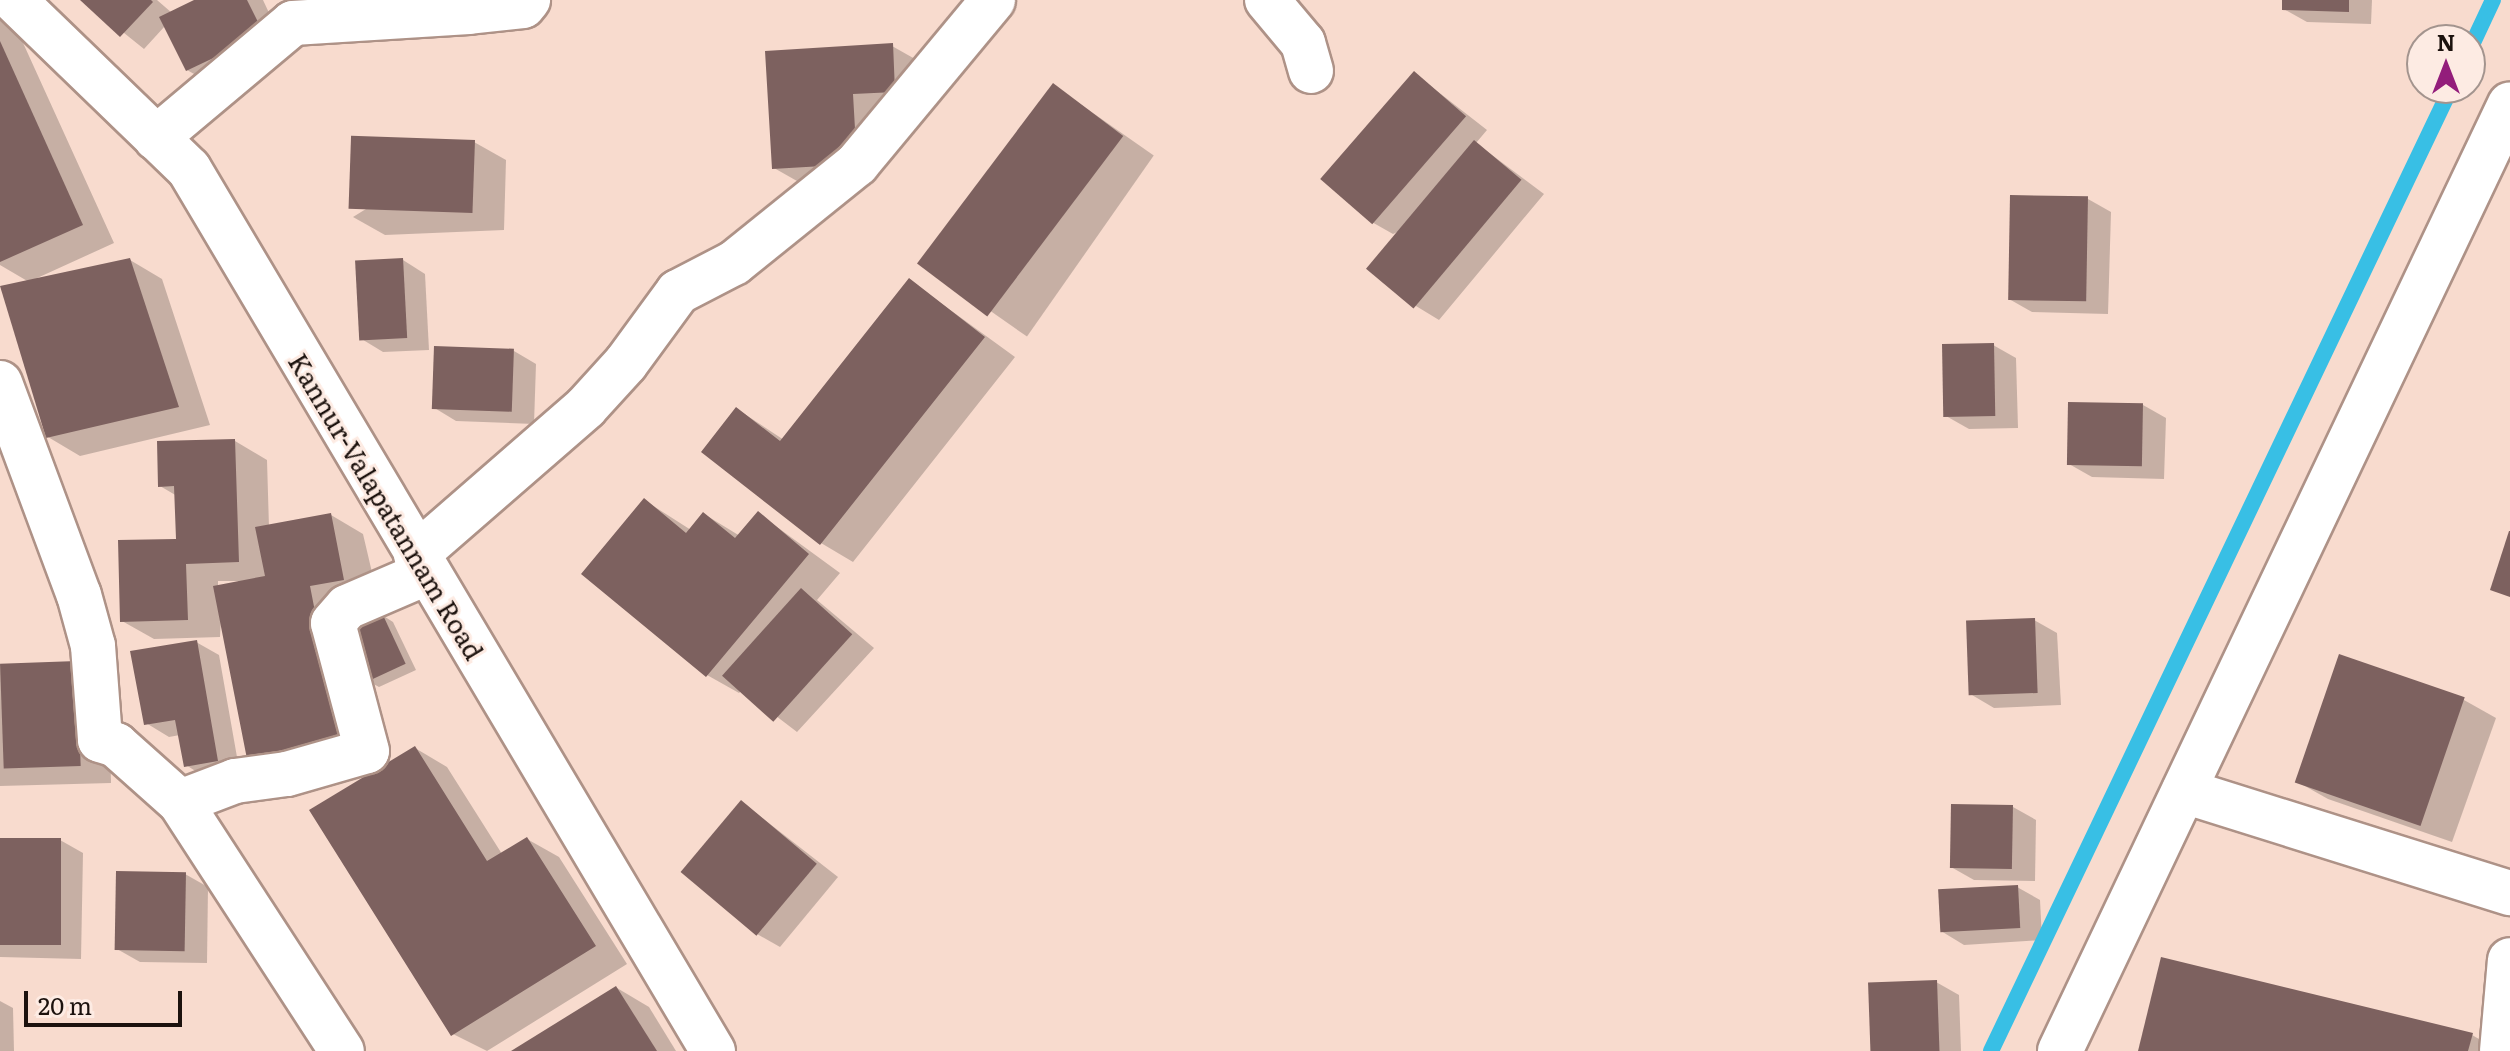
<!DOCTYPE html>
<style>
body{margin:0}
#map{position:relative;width:2510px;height:1051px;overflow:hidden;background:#f8dbce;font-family:Literata,serif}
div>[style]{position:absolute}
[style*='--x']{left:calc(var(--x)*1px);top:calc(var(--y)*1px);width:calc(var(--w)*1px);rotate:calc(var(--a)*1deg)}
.shadow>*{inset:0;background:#0003;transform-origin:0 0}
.stream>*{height:16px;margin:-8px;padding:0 8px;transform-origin:8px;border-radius:8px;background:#38bfe5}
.building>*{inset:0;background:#7d615f;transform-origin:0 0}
.roads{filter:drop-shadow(2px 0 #ae9287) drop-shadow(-2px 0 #ae9287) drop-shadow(0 2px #ae9287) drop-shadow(0 -2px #ae9287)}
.street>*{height:44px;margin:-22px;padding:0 22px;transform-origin:22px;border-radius:22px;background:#fff}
.secondary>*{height:44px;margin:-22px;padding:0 22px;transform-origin:22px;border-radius:22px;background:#fff}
span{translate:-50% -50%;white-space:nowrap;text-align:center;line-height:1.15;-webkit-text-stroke:6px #fdebe3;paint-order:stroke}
.street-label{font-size:26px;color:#1c120e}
.north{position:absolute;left:2406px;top:24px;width:80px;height:80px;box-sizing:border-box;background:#fdebe3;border:2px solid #a3948e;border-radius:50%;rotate:0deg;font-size:22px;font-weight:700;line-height:32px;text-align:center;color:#1c120e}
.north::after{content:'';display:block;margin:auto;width:28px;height:36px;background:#931d7b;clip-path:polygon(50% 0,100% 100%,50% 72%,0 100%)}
.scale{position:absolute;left:24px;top:991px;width:158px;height:36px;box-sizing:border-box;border:4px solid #1c120e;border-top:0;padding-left:10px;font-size:24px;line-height:28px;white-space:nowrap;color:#1c120e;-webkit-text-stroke:6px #fdebe3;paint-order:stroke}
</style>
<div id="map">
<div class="shadow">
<i style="clip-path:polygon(83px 0,157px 0,172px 13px,199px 0,263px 0,285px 47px,210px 83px,187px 70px,165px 26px,144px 49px)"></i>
<i style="clip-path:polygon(2284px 0,2372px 0,2371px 24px,2307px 22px,2284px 9px)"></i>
<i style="clip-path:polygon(0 6px,9px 12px,114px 243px,35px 279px,130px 260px,162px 279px,210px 425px,80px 456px,48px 437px,29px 282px,0 265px)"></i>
<i style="clip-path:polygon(892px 46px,915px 59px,917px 104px,875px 106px,879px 176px,797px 181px,774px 168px)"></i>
<i style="clip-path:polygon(1414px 73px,1487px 130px,1476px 143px,1544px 194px,1439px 320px,1416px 306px,1402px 230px,1393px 234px,1370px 221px)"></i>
<i style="left:1053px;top:85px;width:123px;height:221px;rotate:35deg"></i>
<i style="clip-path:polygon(474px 142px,506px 160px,504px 230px,385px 235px,353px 217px)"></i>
<i style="clip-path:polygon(2088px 199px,2111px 212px,2108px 314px,2032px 312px,2009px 299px)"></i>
<i style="clip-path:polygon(403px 260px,425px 274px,429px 350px,383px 352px,360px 338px)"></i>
<i style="clip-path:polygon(909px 280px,1015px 357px,853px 562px,821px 543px,737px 409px,784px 440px)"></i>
<i style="clip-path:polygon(1993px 345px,2016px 358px,2018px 428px,1969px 429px,1946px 416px)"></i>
<i style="clip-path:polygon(514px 351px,536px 364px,534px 424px,456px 421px,433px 407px)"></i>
<i style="clip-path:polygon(2143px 405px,2166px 418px,2164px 479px,2092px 477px,2069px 464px)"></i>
<i style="clip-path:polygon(evenodd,235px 441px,267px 460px,269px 527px,331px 515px,363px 534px,382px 615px,393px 622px,416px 670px,379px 687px,368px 681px,372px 758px,280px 776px,221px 618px,220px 637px,154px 639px,122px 621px,178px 541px,177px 496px,160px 486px,235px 441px,218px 581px,238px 581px,238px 583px,218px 587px,218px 581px)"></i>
<i style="clip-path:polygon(644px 500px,691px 530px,704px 514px,740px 536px,758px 513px,840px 573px,817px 600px,874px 648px,797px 732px,742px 690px,739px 693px,707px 675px)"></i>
<i style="clip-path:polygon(2034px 620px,2057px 633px,2061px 705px,1994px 708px,1972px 695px)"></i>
<i style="clip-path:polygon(196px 642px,219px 655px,240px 774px,208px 779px,186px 765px,180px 735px,169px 737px,146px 723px)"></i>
<i style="clip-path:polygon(0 665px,109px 682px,111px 783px,0 786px)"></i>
<i style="clip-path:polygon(2464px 700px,2496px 718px,2452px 842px,2328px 799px,2296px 781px)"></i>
<i style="clip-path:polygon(415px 748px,447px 767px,502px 854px,527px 839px,559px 857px,627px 964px,487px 1051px,453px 1034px)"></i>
<i style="clip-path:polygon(742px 802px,838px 877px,780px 947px,757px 934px)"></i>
<i style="clip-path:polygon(2013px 807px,2036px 820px,2035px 881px,1974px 880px,1951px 867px)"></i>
<i style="clip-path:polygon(0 840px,60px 840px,83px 853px,81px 959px,0 957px)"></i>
<i style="clip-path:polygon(185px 874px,208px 887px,207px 963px,140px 962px,117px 949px)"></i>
<i style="clip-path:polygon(2017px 887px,2040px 900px,2042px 940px,1964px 945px,1941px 931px)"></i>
<i style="clip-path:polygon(1936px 982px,1959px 995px,1961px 1051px,1872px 1051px)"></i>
<i style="clip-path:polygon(617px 988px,649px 1007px,676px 1051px,515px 1051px)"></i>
<i style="clip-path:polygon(0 1001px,13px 1008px,14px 1051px,0 1051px)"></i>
<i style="clip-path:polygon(2472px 1035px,2500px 1051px,2140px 1051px)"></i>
</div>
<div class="stream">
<i style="--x:2470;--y:49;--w:54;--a:-64.9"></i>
<i style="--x:1991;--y:1051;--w:1067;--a:-64.47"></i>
</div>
<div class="building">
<i style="clip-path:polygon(80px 0,151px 0,153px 2px,120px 37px)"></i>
<i style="clip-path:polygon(194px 0,247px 0,264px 34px,186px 71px,159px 17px)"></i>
<i style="clip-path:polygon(2282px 0,2349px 0,2349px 12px,2282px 10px)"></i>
<i style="clip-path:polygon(0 41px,83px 225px,0 262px)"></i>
<i style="clip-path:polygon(893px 43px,895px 92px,853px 94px,857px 164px,772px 169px,765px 51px)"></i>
<i style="left:1414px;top:71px;width:69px;height:143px;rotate:41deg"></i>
<i style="left:1053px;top:83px;width:88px;height:226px;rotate:37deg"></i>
<i style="left:475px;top:140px;width:73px;height:124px;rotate:92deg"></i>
<i style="left:1474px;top:140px;width:62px;height:168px;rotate:40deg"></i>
<i style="left:2010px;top:195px;width:78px;height:105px;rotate:1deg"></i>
<i style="clip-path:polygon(130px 258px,179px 407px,46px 438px,0 286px)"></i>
<i style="left:403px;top:258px;width:80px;height:48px;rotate:87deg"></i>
<i style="clip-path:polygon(909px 278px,985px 337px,820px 545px,701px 452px,736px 407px,780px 441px)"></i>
<i style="left:1994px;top:343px;width:73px;height:52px;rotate:89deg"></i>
<i style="left:434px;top:346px;width:80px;height:63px;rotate:2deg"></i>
<i style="left:2068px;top:402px;width:75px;height:63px;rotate:1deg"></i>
<i style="clip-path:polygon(235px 439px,239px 562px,186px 564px,188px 620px,120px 622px,118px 540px,176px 539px,174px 486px,158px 487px,157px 441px)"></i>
<i style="clip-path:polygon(644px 498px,686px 533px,703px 512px,735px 538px,758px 511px,809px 554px,706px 677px,581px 574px)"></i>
<i style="clip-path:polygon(331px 513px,344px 580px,310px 586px,340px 740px,247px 759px,213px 586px,265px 576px,255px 527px)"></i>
<i style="clip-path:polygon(2509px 531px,2510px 531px,2510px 597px,2490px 590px)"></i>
<i style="left:801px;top:588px;width:69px;height:118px;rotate:42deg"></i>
<i style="left:382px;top:613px;width:56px;height:44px;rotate:65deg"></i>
<i style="left:2035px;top:618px;width:75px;height:69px;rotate:88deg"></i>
<i style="clip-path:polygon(197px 640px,218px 761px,184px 767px,175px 720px,144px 725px,130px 651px)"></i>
<i style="left:2339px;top:654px;width:133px;height:136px;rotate:19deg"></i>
<i style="left:77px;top:661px;width:105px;height:77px;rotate:88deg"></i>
<i style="clip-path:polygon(415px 746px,487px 861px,527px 837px,596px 946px,451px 1036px,309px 810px)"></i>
<i style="left:741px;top:800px;width:99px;height:94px;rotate:40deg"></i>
<i style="left:1951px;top:804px;width:62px;height:64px;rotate:1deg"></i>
<i style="left:0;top:838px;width:61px;height:107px"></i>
<i style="left:116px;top:871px;width:70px;height:79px;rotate:1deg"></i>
<i style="left:2018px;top:885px;width:43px;height:80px;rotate:87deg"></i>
<i style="clip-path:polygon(2161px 957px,2473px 1033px,2468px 1051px,2138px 1051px)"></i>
<i style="left:1937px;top:980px;width:71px;height:69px;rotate:88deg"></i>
<i style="clip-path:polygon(616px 986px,657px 1051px,511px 1051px)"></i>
</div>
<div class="roads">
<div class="street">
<i style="--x:1267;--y:0;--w:56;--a:50.1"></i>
<i style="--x:1303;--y:43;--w:29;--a:74"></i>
<i style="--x:156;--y:138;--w:179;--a:-40"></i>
<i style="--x:293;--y:23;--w:176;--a:-3.6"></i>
<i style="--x:469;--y:12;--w:54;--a:-6.3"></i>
<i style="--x:523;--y:6;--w:8;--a:-50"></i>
<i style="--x:0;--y:383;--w:226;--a:69.6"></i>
<i style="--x:79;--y:595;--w:53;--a:74.6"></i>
<i style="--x:93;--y:646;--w:94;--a:85.7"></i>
<i style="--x:100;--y:740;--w:17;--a:17"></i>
<i style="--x:116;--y:745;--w:86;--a:41.7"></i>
<i style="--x:180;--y:802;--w:59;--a:-20.9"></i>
<i style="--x:235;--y:781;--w:52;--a:-7.7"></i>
<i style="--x:287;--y:774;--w:83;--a:-16"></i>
<i style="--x:367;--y:751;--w:132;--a:-104.9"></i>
<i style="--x:333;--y:623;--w:21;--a:-49"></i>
<i style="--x:347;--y:607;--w:86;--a:-23.3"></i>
<i style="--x:416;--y:555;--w:225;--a:-41"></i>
<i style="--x:586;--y:407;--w:59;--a:-47.7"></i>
<i style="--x:626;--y:363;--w:88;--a:-53.8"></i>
<i style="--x:678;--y:292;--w:63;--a:-27.4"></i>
<i style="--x:734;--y:263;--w:158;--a:-38.8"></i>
<i style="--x:857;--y:164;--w:213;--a:-50.3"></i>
<i style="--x:2184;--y:791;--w:342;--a:17.4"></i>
<i style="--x:180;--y:802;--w:297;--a:57"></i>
<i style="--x:2060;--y:1051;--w:1048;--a:-64.58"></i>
<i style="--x:2502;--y:1051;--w:91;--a:-85"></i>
</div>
<div class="secondary">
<i style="--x:14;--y:0;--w:243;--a:44"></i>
<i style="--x:189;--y:169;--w:1026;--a:59.29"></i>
</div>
</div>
<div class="street-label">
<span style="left:387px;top:506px;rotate:59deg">Kannur-Valapatannam Road</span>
</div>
<div class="north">N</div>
<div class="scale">20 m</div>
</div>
